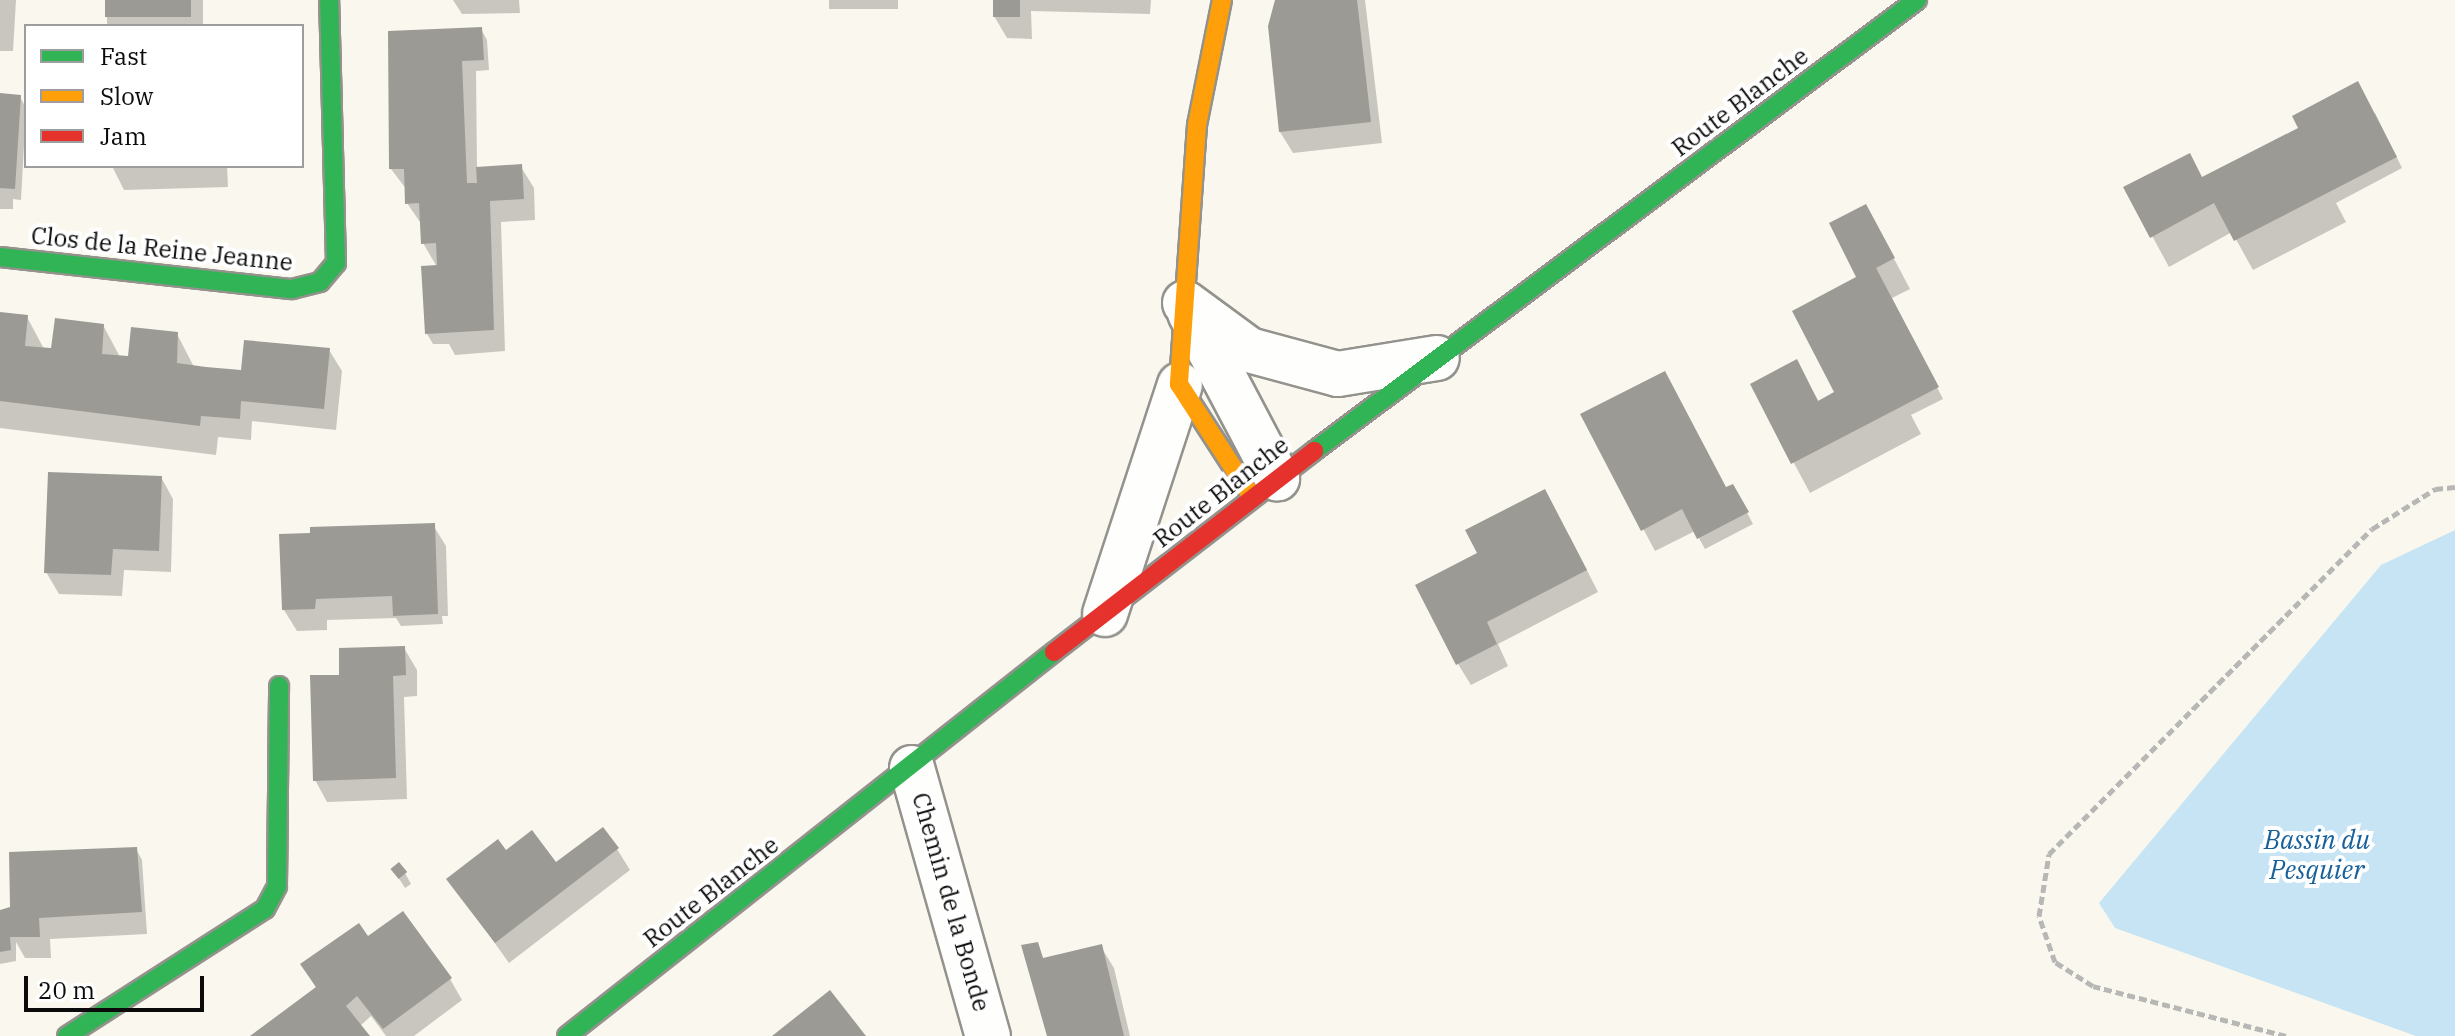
<!DOCTYPE html>
<style>
body{margin:0}
#map{position:relative;width:2455px;height:1036px;overflow:hidden;background:#faf8ee;font-family:"IBM Plex Serif",serif}
div>[style]{position:absolute}
[style*='--x']{left:calc(var(--x)*1px);top:calc(var(--y)*1px);width:calc(var(--w)*1px);rotate:calc(var(--a)*1deg)}
.water>*{inset:0;background:#c6e4f3}
.shadow>*{inset:0;background:#0003;transform-origin:0 0}
.building>*{inset:0;background:#9c9a95;transform-origin:0 0}
.path>*{height:5px;margin-top:-2.5px;transform-origin:0;background:repeating-linear-gradient(90deg,#b7b7b5 0 8px,transparent 0 12px)}
.roads{filter:drop-shadow(2px 0 #93928d) drop-shadow(-2px 0 #93928d) drop-shadow(0 2px #93928d) drop-shadow(0 -2px #93928d)}
.street>*{height:44px;margin:-22px;padding:0 22px;transform-origin:22px;border-radius:22px;background:#fefefc}
.fast>*{height:18px;margin:-9px;padding:0 9px;transform-origin:9px;border-radius:9px;background:#30b455}
.slow>*{height:18px;margin:-9px;padding:0 9px;transform-origin:9px;border-radius:9px;background:#ff9f0a}
.jam>*{height:18px;margin:-9px;padding:0 9px;transform-origin:9px;border-radius:9px;background:#e5322d}
span{translate:-50% -50%;white-space:nowrap;text-align:center;line-height:1.15;-webkit-text-stroke:8px #fff;paint-order:stroke}
.street-label{font-size:24px;color:#0b0b0b}
.water-label{font-size:26px;color:#17609a;font-style:italic}
.legend{position:absolute;left:24px;top:24px;width:280px;height:144px;box-sizing:border-box;background:#fff;border:2px solid #9d9d9d;margin:0;padding:10px 14px;list-style:none;font-size:24px;color:#0b0b0b}
.legend li{display:flex;align-items:center;gap:16px;height:40px}
.legend b{width:40px;border:2px solid #9d9d9d}
.scale{position:absolute;left:24px;top:976px;width:180px;height:36px;box-sizing:border-box;border:4px solid #0b0b0b;border-top:0;padding-left:10px;font-size:24px;line-height:28px;white-space:nowrap;color:#0b0b0b;-webkit-text-stroke:6px #fff;paint-order:stroke}
</style>
<div id="map">
<div class="water">
<i style="clip-path:polygon(2455px 530px,2455px 1036px,2416px 1036px,2115px 928px,2099px 903px,2381px 565px)"></i>
</div>
<div class="shadow">
<i style="clip-path:polygon(0 0,16px 0,13px 51px,0 51px)"></i>
<i style="left:107px;top:0;width:96px;height:26px"></i>
<i style="clip-path:polygon(453px 0,519px 0,520px 13px,462px 14px)"></i>
<i style="left:829px;top:0;width:69px;height:9px"></i>
<i style="clip-path:polygon(995px 0,1151px 0,1150px 14px,1031px 11px,1032px 39px,1007px 38px,994px 16px)"></i>
<i style="clip-path:polygon(1277px 0,1365px 0,1382px 143px,1293px 153px,1280px 132px)"></i>
<i style="clip-path:polygon(481px 29px,487px 40px,489px 70px,476px 71px,477px 169px,521px 167px,534px 188px,535px 220px,501px 222px,505px 351px,455px 355px,449px 344px,433px 344px,427px 334px,437px 267px,423px 243px,422px 225px,407px 203px,407px 190px,391px 169px)"></i>
<i style="clip-path:polygon(0 95px,20px 97px,26px 108px,21px 200px,13px 199px,13px 209px,0 209px)"></i>
<i style="clip-path:polygon(2375px 113px,2402px 168px,2336px 203px,2346px 222px,2253px 270px,2232px 232px,2169px 267px,2126px 188px,2203px 180px)"></i>
<i style="clip-path:polygon(112px 166px,227px 166px,228px 187px,124px 190px)"></i>
<i style="clip-path:polygon(1882px 236px,1910px 289px,1892px 298px,1943px 399px,1911px 415px,1921px 434px,1810px 493px,1752px 385px,1796px 362px,1819px 402px,1837px 393px,1859px 277px)"></i>
<i style="clip-path:polygon(0 314px,27px 317px,44px 349px,53px 350px,103px 325px,120px 357px,130px 358px,177px 334px,194px 367px,242px 372px,329px 350px,342px 371px,336px 430px,252px 421px,251px 440px,218px 437px,216px 455px,0 428px)"></i>
<i style="clip-path:polygon(1583px 415px,1726px 489px,1733px 486px,1753px 524px,1705px 549px,1695px 531px,1655px 551px)"></i>
<i style="clip-path:polygon(161px 477px,173px 499px,171px 572px,124px 570px,122px 596px,59px 594px,46px 572px)"></i>
<i style="clip-path:polygon(433px 525px,446px 546px,448px 616px,442px 616px,443px 624px,401px 626px,396px 618px,327px 620px,327px 630px,297px 631px,284px 610px)"></i>
<i style="clip-path:polygon(1569px 535px,1598px 592px,1498px 644px,1508px 666px,1471px 685px,1458px 664px,1480px 554px)"></i>
<i style="clip-path:polygon(404px 648px,417px 670px,417px 696px,404px 697px,407px 799px,327px 802px,315px 780px,341px 677px)"></i>
<i style="clip-path:polygon(136px 849px,142px 860px,147px 934px,50px 939px,51px 958px,25px 958px,16px 942px,16px 961px,0 964px,0 912px)"></i>
<i style="clip-path:polygon(617px 849px,630px 870px,509px 963px,449px 879px,505px 852px,556px 865px)"></i>
<i style="clip-path:polygon(393px 869px,405px 873px,411px 884px,405px 888px)"></i>
<i style="clip-path:polygon(368px 939px,450px 979px,462px 1000px,414px 1036px,386px 1036px,371px 1016px,360px 1026px,368px 1036px,253px 1036px,317px 989px,302px 965px)"></i>
<i style="clip-path:polygon(1037px 945px,1044px 960px,1101px 947px,1114px 968px,1130px 1036px,1050px 1036px)"></i>
</div>
<div class="building">
<i style="left:105px;top:0;width:86px;height:17px"></i>
<i style="left:993px;top:0;width:27px;height:17px"></i>
<i style="clip-path:polygon(1275px 0,1357px 0,1371px 122px,1279px 132px,1268px 26px)"></i>
<i style="clip-path:polygon(482px 27px,484px 60px,462px 61px,467px 183px,477px 183px,476px 167px,522px 164px,524px 199px,490px 201px,494px 330px,425px 334px,421px 266px,437px 265px,436px 243px,421px 244px,419px 203px,405px 204px,404px 169px,389px 169px,388px 31px)"></i>
<i style="clip-path:polygon(2358px 81px,2397px 157px,2234px 241px,2214px 203px,2150px 238px,2123px 187px,2190px 153px,2202px 177px,2298px 128px,2292px 116px)"></i>
<i style="clip-path:polygon(0 93px,21px 95px,15px 189px,0 188px)"></i>
<i style="clip-path:polygon(1866px 204px,1895px 258px,1876px 268px,1939px 387px,1791px 464px,1750px 384px,1797px 359px,1818px 401px,1834px 392px,1792px 311px,1856px 277px,1829px 223px)"></i>
<i style="clip-path:polygon(0 312px,28px 315px,25px 346px,51px 348px,55px 318px,104px 324px,102px 354px,128px 356px,131px 327px,178px 332px,177px 363px,206px 367px,241px 370px,244px 340px,330px 348px,324px 409px,241px 401px,240px 419px,201px 416px,200px 426px,0 401px)"></i>
<i style="clip-path:polygon(1665px 371px,1726px 487px,1733px 484px,1749px 512px,1697px 539px,1682px 509px,1641px 531px,1580px 414px)"></i>
<i style="clip-path:polygon(48px 472px,162px 476px,159px 551px,113px 549px,111px 575px,44px 573px)"></i>
<i style="clip-path:polygon(1545px 489px,1587px 570px,1487px 622px,1497px 644px,1456px 665px,1415px 585px,1477px 553px,1465px 530px)"></i>
<i style="clip-path:polygon(435px 523px,438px 614px,393px 616px,392px 596px,316px 599px,315px 609px,282px 610px,279px 534px,310px 533px,310px 527px)"></i>
<i style="clip-path:polygon(405px 646px,406px 675px,393px 676px,396px 778px,313px 781px,310px 675px,339px 675px,339px 648px)"></i>
<i style="clip-path:polygon(603px 827px,619px 848px,495px 943px,446px 879px,498px 839px,506px 850px,532px 830px,556px 862px)"></i>
<i style="clip-path:polygon(137px 847px,142px 912px,39px 918px,40px 937px,10px 937px,11px 950px,0 952px,0 910px,10px 907px,9px 852px)"></i>
<i style="left:399px;top:862px;width:13px;height:11px;rotate:51deg"></i>
<i style="clip-path:polygon(403px 911px,452px 978px,383px 1029px,357px 996px,346px 1006px,370px 1036px,250px 1036px,316px 987px,300px 964px,359px 923px,368px 936px)"></i>
<i style="clip-path:polygon(1038px 942px,1043px 958px,1102px 944px,1124px 1036px,1047px 1036px,1021px 945px)"></i>
<i style="clip-path:polygon(830px 990px,866px 1036px,772px 1036px)"></i>
</div>
<div class="path">
<i style="--x:2286;--y:1036;--w:199;--a:-165.5"></i>
<i style="--x:2093;--y:986;--w:45;--a:-147.7"></i>
<i style="--x:2055;--y:962;--w:49;--a:-109.2"></i>
<i style="--x:2039;--y:916;--w:63;--a:-80.8"></i>
<i style="--x:2049;--y:854;--w:458;--a:-45.2"></i>
<i style="--x:2372;--y:529;--w:75;--a:-32.4"></i>
<i style="--x:2435;--y:489;--w:20;--a:-6"></i>
</div>
<div class="roads">
<div class="street">
<i style="--x:1185;--y:303;--w:79;--a:36.3"></i>
<i style="--x:1249;--y:350;--w:92;--a:15.1"></i>
<i style="--x:1338;--y:374;--w:100;--a:-9.2"></i>
<i style="--x:1190;--y:313;--w:187;--a:62.2"></i>
<i style="--x:1105;--y:614;--w:241;--a:-71.9"></i>
<i style="--x:912;--y:768;--w:279;--a:74.2"></i>
</div>
<div class="fast">
<i style="--x:0;--y:257;--w:294;--a:6.3"></i>
<i style="--x:292;--y:289;--w:29;--a:-14"></i>
<i style="--x:320;--y:282;--w:25;--a:-50"></i>
<i style="--x:336;--y:263;--w:263;--a:-91.5"></i>
<i style="--x:1314;--y:451;--w:753;--a:-36.79"></i>
<i style="--x:67;--y:1036;--w:235;--a:-32.7"></i>
<i style="--x:265;--y:909;--w:26;--a:-62"></i>
<i style="--x:277;--y:886;--w:200;--a:-89.4"></i>
<i style="--x:567;--y:1036;--w:620;--a:-38.26"></i>
</div>
<div class="slow">
<i style="--x:1222;--y:0;--w:127;--a:101.3"></i>
<i style="--x:1197;--y:125;--w:260;--a:94"></i>
<i style="--x:1179;--y:384;--w:135;--a:57.1"></i>
</div>
<div class="jam">
<i style="--x:1054;--y:652;--w:329;--a:-37.7"></i>
</div>
</div>
<div class="street-label">
<span style="left:1740px;top:102px;rotate:-37deg">Route Blanche</span>
<span style="left:162px;top:249px;rotate:6deg">Clos de la Reine Jeanne</span>
<span style="left:1221px;top:492px;rotate:-38deg">Route Blanche</span>
<span style="left:711px;top:892px;rotate:-38deg">Route Blanche</span>
<span style="left:951px;top:902px;rotate:74deg">Chemin de la Bonde</span>
</div>
<div class="water-label">
<span style="left:2317px;top:855px">Bassin du<br>Pesquier</span>
</div>
<ul class="legend">
<li><b style="height:10px;background:#30b455"></b>Fast</li>
<li><b style="height:10px;background:#ff9f0a"></b>Slow</li>
<li><b style="height:10px;background:#e5322d"></b>Jam</li>
</ul>
<div class="scale">20 m</div>
</div>
